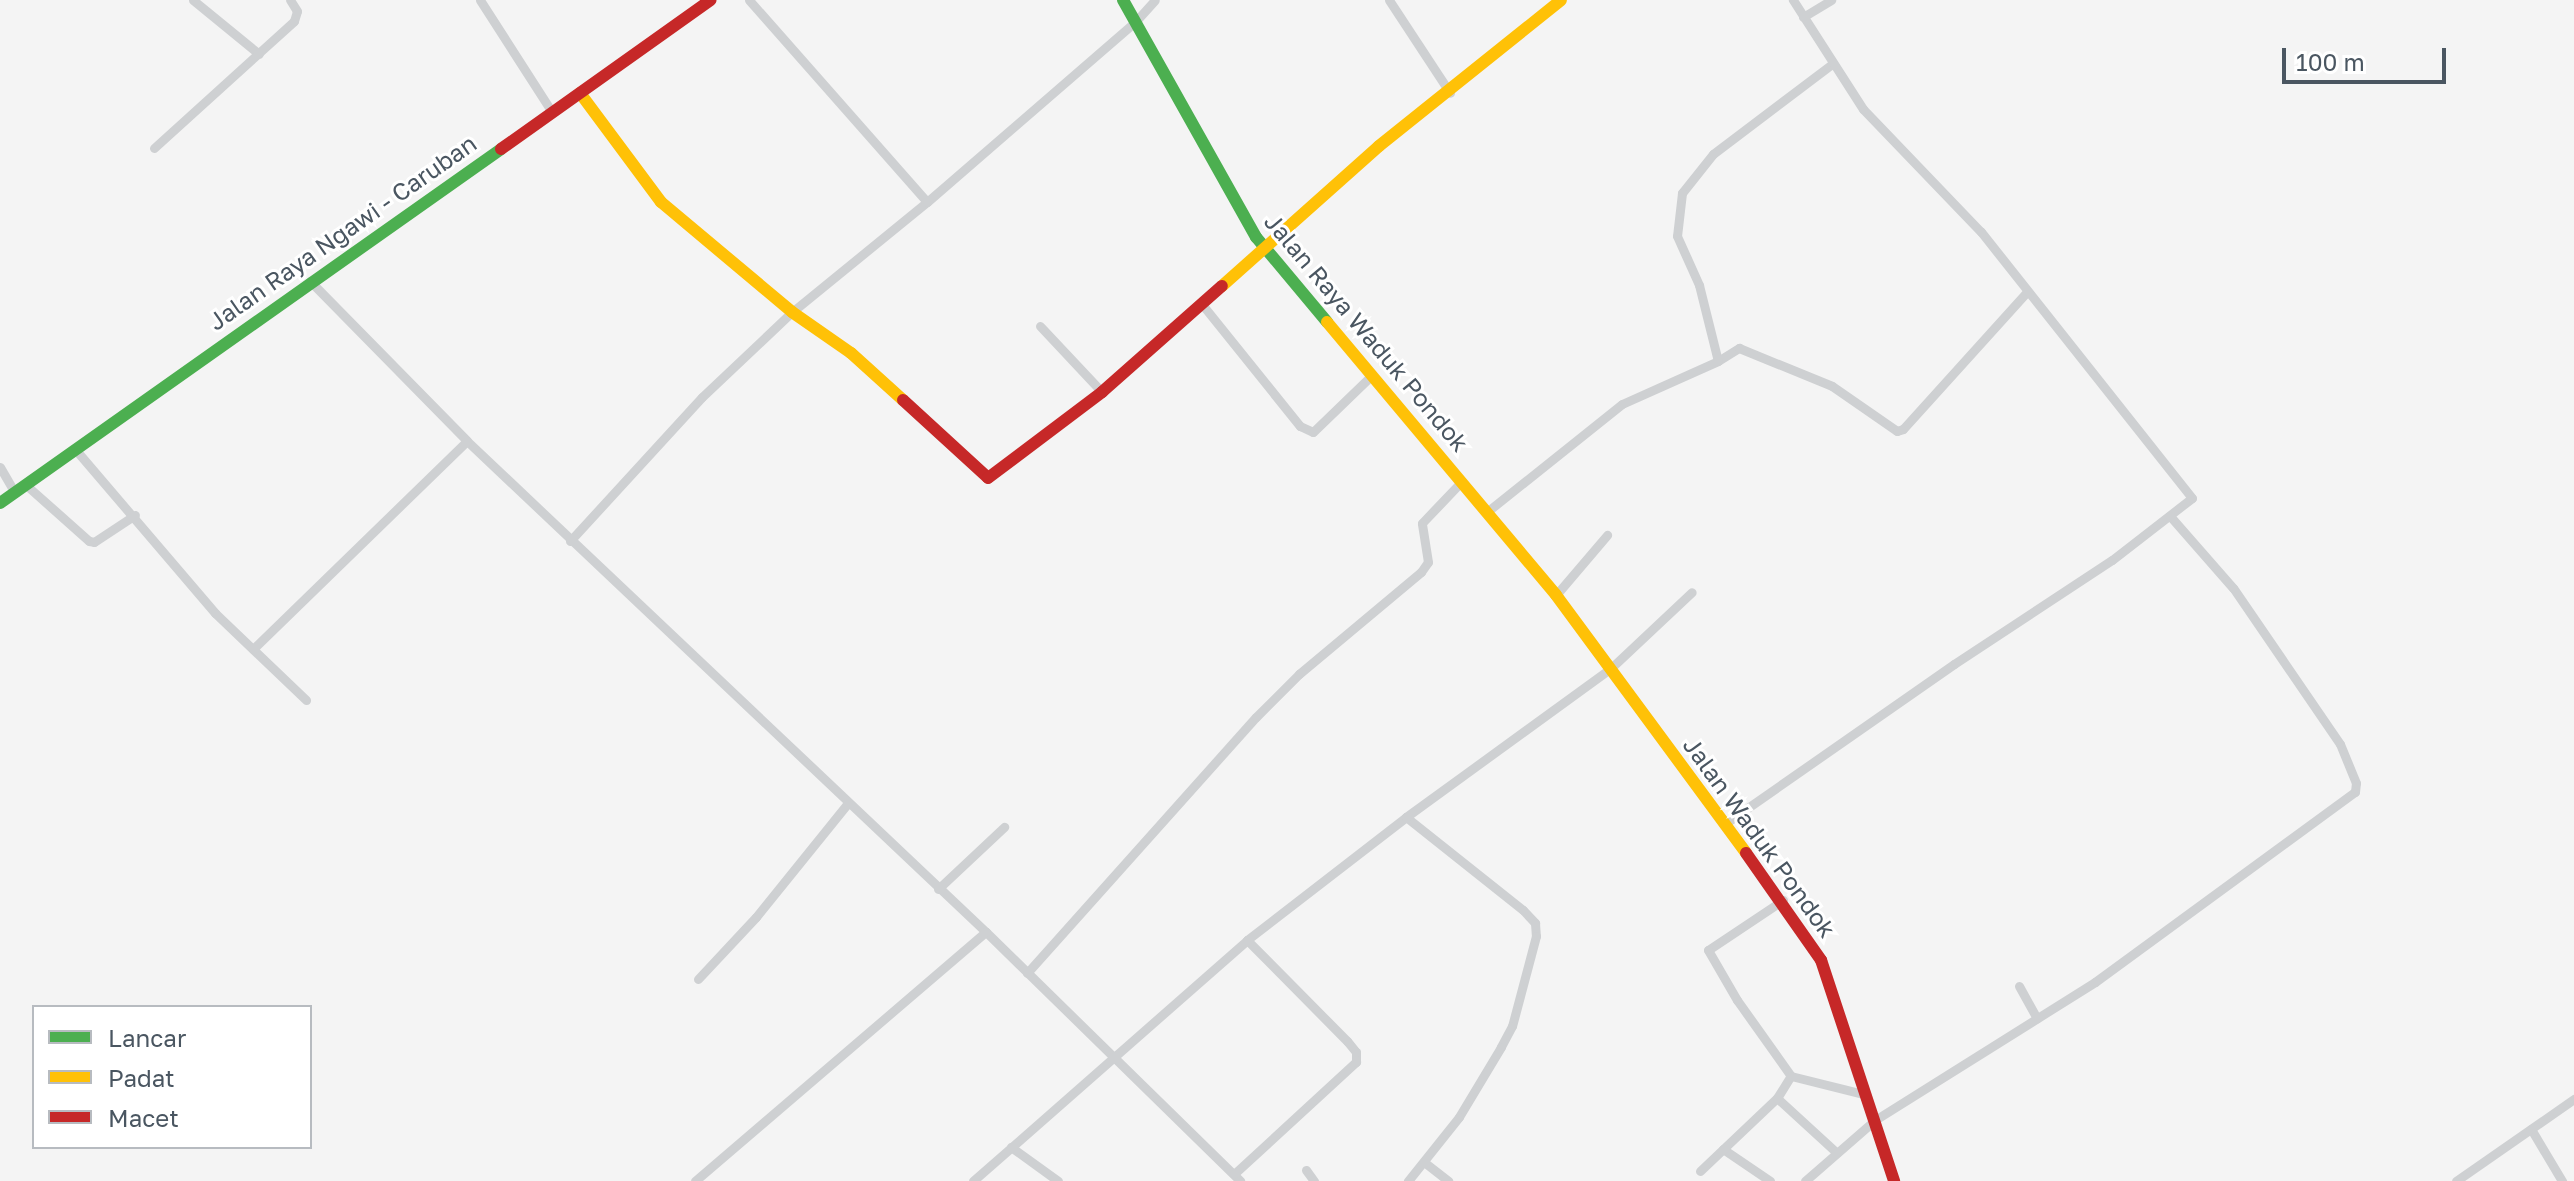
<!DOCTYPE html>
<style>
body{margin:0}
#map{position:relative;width:2574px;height:1181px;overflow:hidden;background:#f4f4f4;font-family:"Golos Text",sans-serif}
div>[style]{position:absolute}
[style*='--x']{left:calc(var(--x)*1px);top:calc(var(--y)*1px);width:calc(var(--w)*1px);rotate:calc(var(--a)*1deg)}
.street>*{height:9px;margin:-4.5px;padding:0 4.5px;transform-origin:4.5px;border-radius:4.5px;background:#ced0d2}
.fast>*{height:12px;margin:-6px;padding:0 6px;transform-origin:6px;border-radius:6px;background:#4caf50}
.slow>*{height:12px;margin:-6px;padding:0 6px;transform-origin:6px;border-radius:6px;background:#ffc107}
.jam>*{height:12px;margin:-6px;padding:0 6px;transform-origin:6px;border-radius:6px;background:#c62828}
span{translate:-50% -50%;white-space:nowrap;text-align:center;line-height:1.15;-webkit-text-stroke:6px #fff;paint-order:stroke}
.street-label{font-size:24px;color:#4a5661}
.legend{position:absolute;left:32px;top:1005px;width:280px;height:144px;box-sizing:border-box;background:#fff;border:2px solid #b7bbc0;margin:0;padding:10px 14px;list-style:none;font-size:24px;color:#4a5661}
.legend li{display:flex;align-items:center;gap:16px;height:40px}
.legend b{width:40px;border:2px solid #b7bbc0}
.scale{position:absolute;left:2282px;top:48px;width:164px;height:36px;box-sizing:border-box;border:4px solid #4a5661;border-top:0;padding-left:10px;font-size:24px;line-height:28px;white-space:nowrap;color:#4a5661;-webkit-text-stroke:6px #fff;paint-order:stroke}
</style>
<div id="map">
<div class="street">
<i style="--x:193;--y:0;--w:85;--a:39.3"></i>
<i style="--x:480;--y:0;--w:133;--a:57.3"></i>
<i style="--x:749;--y:0;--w:269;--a:48.6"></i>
<i style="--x:1389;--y:0;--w:111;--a:56.7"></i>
<i style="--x:1803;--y:17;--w:33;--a:-31"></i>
<i style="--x:1832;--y:64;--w:149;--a:142.9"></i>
<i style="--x:1713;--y:154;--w:50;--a:128.5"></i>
<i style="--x:1682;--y:193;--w:43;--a:96.6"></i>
<i style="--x:1677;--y:236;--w:54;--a:65.8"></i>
<i style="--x:1699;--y:285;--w:78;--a:76"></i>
<i style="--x:1718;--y:361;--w:25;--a:-32"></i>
<i style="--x:1739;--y:348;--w:100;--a:22.2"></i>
<i style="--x:1832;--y:386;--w:79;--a:34.7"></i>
<i style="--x:1897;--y:431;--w:6;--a:-18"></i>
<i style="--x:1903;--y:429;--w:183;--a:-47.9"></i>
<i style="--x:154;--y:148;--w:189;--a:-42.2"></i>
<i style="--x:294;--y:21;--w:10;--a:-73"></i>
<i style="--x:297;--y:11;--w:13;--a:-122"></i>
<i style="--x:310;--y:281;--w:224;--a:45.5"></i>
<i style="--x:467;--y:441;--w:714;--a:43.41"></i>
<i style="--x:986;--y:932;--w:356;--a:44.4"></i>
<i style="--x:1201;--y:303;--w:158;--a:51.2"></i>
<i style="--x:1300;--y:426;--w:14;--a:25"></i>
<i style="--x:1313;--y:432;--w:82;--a:-44"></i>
<i style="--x:1040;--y:326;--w:91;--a:46.8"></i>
<i style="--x:75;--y:449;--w:216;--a:49.5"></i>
<i style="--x:215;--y:613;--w:126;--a:43.7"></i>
<i style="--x:0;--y:467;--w:30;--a:60"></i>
<i style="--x:26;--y:485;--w:84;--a:41.6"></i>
<i style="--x:89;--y:541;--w:5;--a:11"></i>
<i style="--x:94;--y:542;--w:49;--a:-33.4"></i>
<i style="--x:1488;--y:511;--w:171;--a:-38.6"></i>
<i style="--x:1622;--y:404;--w:105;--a:-24.1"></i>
<i style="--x:570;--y:541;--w:195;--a:-47.5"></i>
<i style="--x:702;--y:397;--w:124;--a:-43.4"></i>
<i style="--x:792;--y:312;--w:174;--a:-39.2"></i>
<i style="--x:927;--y:202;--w:276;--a:-40.9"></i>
<i style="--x:1136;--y:21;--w:28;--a:-48"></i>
<i style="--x:1556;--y:595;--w:79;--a:-49.6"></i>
<i style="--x:253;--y:649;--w:298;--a:-44.2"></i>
<i style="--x:1406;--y:817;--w:149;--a:38.5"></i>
<i style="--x:1523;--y:910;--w:18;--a:47"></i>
<i style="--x:1535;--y:923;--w:13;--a:86"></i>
<i style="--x:1536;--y:936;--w:93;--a:104.9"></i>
<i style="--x:1512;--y:1026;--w:24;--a:118"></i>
<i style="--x:1501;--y:1047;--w:82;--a:121"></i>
<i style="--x:1459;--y:1117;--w:82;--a:128.6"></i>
<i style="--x:1726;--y:823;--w:278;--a:-34.9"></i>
<i style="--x:1954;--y:664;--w:189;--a:-33.4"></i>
<i style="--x:2112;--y:560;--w:101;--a:-37.8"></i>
<i style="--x:2192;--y:498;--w:340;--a:-128.4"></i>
<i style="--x:1981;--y:232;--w:170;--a:-133.8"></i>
<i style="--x:1863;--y:109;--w:130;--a:-122.7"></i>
<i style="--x:938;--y:889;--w:91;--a:-43.2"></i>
<i style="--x:1783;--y:900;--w:90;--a:146.3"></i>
<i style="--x:1708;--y:950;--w:58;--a:59.9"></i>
<i style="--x:1737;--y:1000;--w:93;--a:54.6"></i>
<i style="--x:1027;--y:973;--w:343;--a:-48.2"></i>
<i style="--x:1256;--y:717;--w:61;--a:-45"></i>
<i style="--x:1299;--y:674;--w:159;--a:-39.9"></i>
<i style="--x:1421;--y:572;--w:12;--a:-55"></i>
<i style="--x:1428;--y:562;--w:39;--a:-99"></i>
<i style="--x:1422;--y:523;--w:58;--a:-46.4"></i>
<i style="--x:698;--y:979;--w:85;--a:-46.9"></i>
<i style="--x:756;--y:917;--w:146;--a:-51.1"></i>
<i style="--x:2019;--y:986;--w:37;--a:61"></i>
<i style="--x:1777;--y:1098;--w:81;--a:42.5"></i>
<i style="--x:2531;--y:1129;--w:61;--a:59.2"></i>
<i style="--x:1011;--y:1147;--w:58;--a:35.9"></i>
<i style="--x:1723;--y:1149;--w:57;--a:34.2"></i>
<i style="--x:1424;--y:1162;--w:31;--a:38"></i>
<i style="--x:1306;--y:1170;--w:14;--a:54"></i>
<i style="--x:1700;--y:1171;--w:106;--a:-43.5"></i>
<i style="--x:1777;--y:1098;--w:26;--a:-58"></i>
<i style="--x:1791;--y:1076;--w:75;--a:13.9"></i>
<i style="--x:1234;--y:1174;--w:166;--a:-42.6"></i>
<i style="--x:1356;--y:1062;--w:10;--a:-90"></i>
<i style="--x:1356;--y:1052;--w:14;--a:-129"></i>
<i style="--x:1347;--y:1041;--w:142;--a:-134.7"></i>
<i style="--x:695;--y:1181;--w:383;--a:-40.6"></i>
<i style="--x:973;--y:1181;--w:365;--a:-41.3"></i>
<i style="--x:1247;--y:940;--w:201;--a:-37.7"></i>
<i style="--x:1406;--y:817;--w:252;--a:-36"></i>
<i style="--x:1610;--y:669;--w:112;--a:-43.2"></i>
<i style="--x:1805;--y:1181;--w:93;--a:-41.1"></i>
<i style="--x:1875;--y:1120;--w:260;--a:-32.1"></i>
<i style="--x:2095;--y:982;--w:322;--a:-36.2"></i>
<i style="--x:2355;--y:792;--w:9;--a:-84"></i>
<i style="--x:2356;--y:783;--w:42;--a:-112.3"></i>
<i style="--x:2340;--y:744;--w:189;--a:-124.4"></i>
<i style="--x:2233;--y:588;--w:96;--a:-131.2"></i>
<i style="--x:2456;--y:1181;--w:144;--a:-34.8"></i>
</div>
<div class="fast">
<i style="--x:1123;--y:0;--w:272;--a:60.7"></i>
<i style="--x:1256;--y:237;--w:111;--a:50.1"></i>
<i style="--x:0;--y:503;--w:613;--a:-35.24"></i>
</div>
<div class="slow">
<i style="--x:580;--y:93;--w:136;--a:53.4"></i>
<i style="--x:661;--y:202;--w:171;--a:40"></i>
<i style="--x:792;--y:312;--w:72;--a:34.8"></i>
<i style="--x:851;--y:353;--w:70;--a:42.1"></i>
<i style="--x:1222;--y:286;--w:210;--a:-41.7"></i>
<i style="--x:1379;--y:146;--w:233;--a:-38.7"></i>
<i style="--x:1327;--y:322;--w:356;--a:50"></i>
<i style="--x:1556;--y:595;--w:320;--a:53.6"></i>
</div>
<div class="jam">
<i style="--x:501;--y:149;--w:257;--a:-35.4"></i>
<i style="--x:903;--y:400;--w:115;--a:42.5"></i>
<i style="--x:988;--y:478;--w:143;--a:-37"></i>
<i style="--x:1102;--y:392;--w:160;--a:-41.5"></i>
<i style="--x:1746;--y:853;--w:131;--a:55"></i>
<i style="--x:1821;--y:960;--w:233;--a:71.7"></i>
</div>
<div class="street-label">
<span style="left:342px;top:232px;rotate:-35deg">Jalan Raya Ngawi - Caruban</span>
<span style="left:1367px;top:332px;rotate:50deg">Jalan Raya Waduk Pondok</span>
<span style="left:1760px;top:837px;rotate:54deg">Jalan Waduk Pondok</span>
</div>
<ul class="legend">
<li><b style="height:10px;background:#4caf50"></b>Lancar</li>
<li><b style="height:10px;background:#ffc107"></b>Padat</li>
<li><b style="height:10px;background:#c62828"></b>Macet</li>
</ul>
<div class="scale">100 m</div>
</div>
